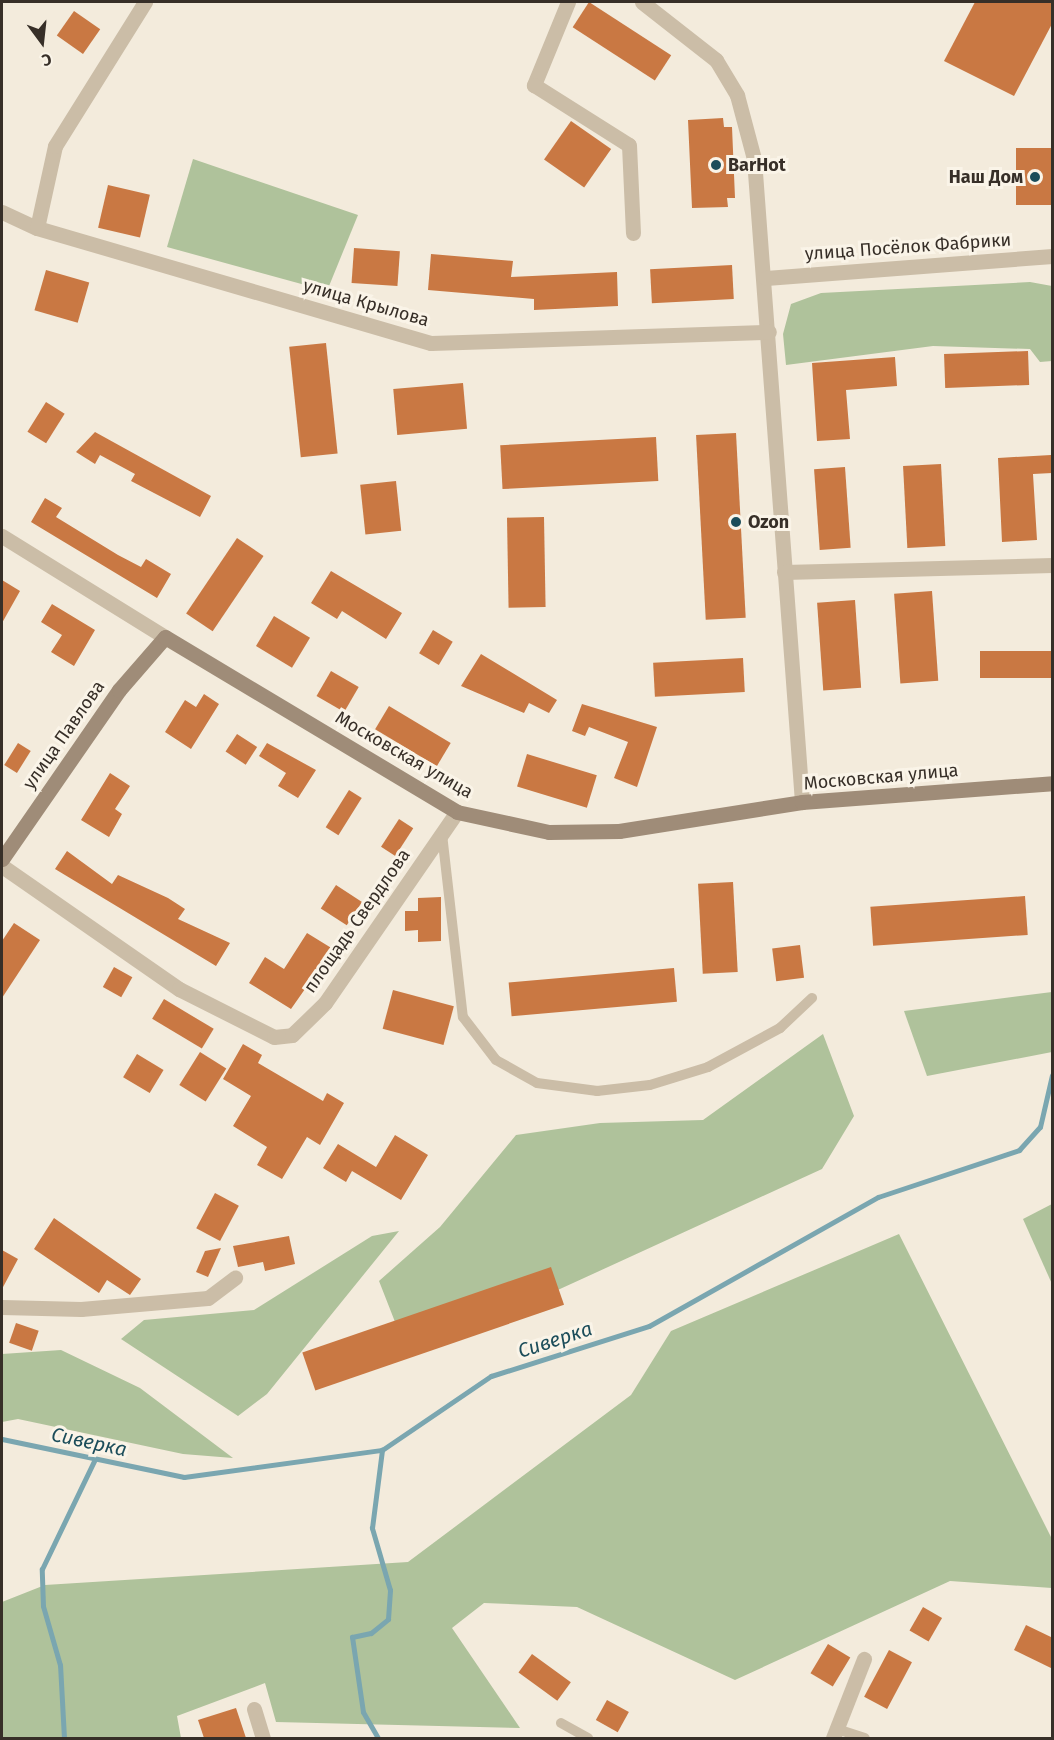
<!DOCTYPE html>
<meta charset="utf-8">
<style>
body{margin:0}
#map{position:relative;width:1054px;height:1740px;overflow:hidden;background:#f3ebdc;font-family:"Fira Sans",sans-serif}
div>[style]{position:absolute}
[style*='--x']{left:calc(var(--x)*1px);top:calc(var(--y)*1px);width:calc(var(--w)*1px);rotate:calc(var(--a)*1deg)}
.green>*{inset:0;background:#afc29b}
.stream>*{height:5px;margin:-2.5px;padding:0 2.5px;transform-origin:2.5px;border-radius:2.5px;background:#7aa6b0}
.building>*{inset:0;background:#c97843;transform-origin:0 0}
.lane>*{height:10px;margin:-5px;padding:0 5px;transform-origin:5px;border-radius:5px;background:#cbbda7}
.street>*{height:15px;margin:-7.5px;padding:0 7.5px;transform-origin:7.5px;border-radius:7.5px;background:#cbbda7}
.secondary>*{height:15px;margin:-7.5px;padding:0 7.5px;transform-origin:7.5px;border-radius:7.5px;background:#9f8c78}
.dots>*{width:16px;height:16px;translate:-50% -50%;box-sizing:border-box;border:3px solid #faf4e8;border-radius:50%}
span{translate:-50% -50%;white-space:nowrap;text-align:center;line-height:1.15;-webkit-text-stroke:6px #faf4e8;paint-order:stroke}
.poi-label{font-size:18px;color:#372f28;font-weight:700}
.left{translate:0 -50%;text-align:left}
.right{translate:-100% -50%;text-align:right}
.street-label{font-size:18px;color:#372f28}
.water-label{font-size:20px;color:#1c4d5a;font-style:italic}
.frame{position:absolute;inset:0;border:3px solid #372f28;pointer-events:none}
.north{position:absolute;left:12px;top:12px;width:60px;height:60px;-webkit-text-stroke:4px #faf4e8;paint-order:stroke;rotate:165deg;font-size:16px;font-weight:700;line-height:24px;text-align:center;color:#372f28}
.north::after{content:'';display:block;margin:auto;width:21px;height:27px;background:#372f28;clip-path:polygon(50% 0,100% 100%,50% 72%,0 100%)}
</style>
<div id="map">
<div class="green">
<i style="clip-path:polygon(193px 159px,358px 215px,327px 291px,167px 247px)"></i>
<i style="clip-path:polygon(1030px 282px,1052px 286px,1052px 361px,1040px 362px,1030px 349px,933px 346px,786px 365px,783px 334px,791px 304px,821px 293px)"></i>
<i style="clip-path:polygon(1052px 992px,1052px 1052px,927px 1076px,904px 1011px)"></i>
<i style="clip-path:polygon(823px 1034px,854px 1116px,822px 1169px,488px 1322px,397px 1327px,379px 1281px,440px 1227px,516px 1135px,600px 1123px,703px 1120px)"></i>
<i style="clip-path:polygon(1052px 1204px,1052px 1284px,1023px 1219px)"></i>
<i style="clip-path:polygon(399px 1231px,267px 1394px,238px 1416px,121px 1339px,144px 1320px,254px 1310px,372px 1236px)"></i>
<i style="clip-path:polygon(899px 1234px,1052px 1539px,1052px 1588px,950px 1581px,735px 1680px,577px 1607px,484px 1603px,452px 1628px,520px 1728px,276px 1722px,265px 1683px,177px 1716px,181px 1738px,2px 1738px,2px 1602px,45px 1585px,408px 1562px,631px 1395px,671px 1331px)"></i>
<i style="clip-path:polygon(61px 1350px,140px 1388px,233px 1458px,183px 1454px,18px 1419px,2px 1422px,2px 1354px)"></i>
</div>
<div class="stream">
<i style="--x:2;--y:1439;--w:186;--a:11.8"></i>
<i style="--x:184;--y:1477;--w:200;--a:-7.8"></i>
<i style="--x:382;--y:1450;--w:132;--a:-34.2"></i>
<i style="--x:491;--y:1376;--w:166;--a:-17.6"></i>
<i style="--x:649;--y:1326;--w:263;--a:-29.4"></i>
<i style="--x:878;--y:1197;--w:149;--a:-18.4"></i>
<i style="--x:1019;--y:1150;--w:31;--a:-48"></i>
<i style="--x:1040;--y:1127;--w:53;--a:-77"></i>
<i style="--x:64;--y:1738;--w:73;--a:-93.1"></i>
<i style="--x:60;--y:1665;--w:61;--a:-106.1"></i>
<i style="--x:43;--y:1606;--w:37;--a:-92"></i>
<i style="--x:42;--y:1569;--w:122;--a:-64.3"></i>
<i style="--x:378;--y:1738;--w:30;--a:-120"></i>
<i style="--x:363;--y:1712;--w:76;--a:-98.3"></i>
<i style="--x:352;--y:1637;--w:19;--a:-12"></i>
<i style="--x:371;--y:1633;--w:22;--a:-39"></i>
<i style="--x:388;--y:1619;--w:29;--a:-86"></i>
<i style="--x:390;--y:1590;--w:65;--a:-106.2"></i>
<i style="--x:372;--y:1528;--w:79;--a:-82.7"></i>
</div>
<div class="building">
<i style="left:589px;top:2px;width:98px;height:30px;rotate:33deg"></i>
<i style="clip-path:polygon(975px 2px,1053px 2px,1053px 22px,1014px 96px,944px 61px)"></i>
<i style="left:74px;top:11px;width:32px;height:30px;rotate:35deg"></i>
<i style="clip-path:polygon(723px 118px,724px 127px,732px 127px,735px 198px,727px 198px,728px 207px,692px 208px,688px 120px)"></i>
<i style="left:571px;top:121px;width:49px;height:47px;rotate:35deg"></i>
<i style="left:1053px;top:148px;width:57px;height:37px;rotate:90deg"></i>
<i style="left:108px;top:185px;width:43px;height:44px;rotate:13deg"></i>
<i style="left:354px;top:248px;width:46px;height:35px;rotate:4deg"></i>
<i style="clip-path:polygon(431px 254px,513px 261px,511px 277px,617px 272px,618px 306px,534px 310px,534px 299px,428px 290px)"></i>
<i style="left:732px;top:265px;width:34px;height:82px;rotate:87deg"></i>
<i style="left:46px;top:270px;width:45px;height:42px;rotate:16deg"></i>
<i style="left:326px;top:343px;width:111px;height:37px;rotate:84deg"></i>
<i style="left:1028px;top:351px;width:34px;height:84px;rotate:88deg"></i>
<i style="clip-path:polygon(895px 357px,897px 386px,846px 390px,850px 439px,817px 441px,812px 363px)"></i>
<i style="left:463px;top:383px;width:46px;height:70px;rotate:85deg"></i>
<i style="left:46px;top:402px;width:22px;height:35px;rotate:32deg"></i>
<i style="clip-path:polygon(95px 432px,211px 496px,200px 517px,131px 481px,135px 474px,100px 455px,95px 464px,76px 452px)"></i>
<i style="left:736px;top:433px;width:185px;height:40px;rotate:87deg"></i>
<i style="left:656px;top:437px;width:44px;height:156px;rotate:87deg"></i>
<i style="clip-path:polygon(1051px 455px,1052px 473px,1033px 474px,1037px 540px,1002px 542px,998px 458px)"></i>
<i style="left:941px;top:464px;width:82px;height:38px;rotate:87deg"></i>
<i style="left:845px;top:467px;width:81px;height:31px;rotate:86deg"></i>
<i style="left:396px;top:481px;width:50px;height:36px;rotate:84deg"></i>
<i style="clip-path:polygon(45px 498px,62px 508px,56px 517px,118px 555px,141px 567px,146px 559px,171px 574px,157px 598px,31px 522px)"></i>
<i style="left:544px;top:517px;width:90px;height:37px;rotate:89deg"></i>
<i style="left:237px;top:538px;width:32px;height:91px;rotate:34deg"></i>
<i style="clip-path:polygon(331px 571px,402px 613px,386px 639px,342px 611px,337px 619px,311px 603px)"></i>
<i style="clip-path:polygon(2px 580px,20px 591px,2px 623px)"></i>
<i style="left:932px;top:591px;width:90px;height:38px;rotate:86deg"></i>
<i style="left:855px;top:600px;width:88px;height:38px;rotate:86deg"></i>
<i style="clip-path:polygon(52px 604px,95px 630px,74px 666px,51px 652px,62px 635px,41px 622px)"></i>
<i style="left:274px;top:616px;width:42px;height:35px;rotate:31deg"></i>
<i style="left:433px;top:630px;width:23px;height:27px;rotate:31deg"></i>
<i style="left:1053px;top:651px;width:27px;height:73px;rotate:90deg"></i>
<i style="clip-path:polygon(481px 654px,557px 700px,549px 713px,529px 703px,524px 713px,461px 686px)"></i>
<i style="left:743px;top:658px;width:34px;height:90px;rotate:87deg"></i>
<i style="left:331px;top:671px;width:32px;height:29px;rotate:30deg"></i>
<i style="clip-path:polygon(204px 694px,219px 704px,191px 749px,165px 732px,185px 700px,196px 707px)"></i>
<i style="clip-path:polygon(582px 704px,657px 727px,637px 787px,614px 778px,628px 742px,589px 727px,585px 736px,572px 731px)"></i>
<i style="left:389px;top:706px;width:72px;height:27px;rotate:31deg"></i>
<i style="left:237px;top:734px;width:24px;height:21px;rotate:33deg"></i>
<i style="left:18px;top:743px;width:15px;height:26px;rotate:32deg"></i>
<i style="clip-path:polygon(267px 743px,316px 770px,298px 798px,278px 786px,286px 773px,259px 756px)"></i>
<i style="left:527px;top:754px;width:73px;height:34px;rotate:17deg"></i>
<i style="clip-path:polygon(110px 773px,130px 786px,115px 809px,122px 814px,109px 837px,81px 820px)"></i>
<i style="left:349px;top:790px;width:15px;height:44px;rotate:32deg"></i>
<i style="left:399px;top:819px;width:17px;height:33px;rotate:33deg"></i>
<i style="clip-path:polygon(67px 851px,112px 884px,118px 875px,168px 898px,185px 909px,178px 919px,230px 943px,216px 966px,55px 869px)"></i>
<i style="left:733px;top:882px;width:90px;height:35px;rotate:87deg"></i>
<i style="left:336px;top:885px;width:31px;height:28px;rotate:33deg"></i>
<i style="left:1025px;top:896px;width:39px;height:155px;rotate:86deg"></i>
<i style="clip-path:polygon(441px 897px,441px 941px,418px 942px,418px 930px,405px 931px,405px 911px,418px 911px,418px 898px)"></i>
<i style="clip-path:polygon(14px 923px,40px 940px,2px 998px,2px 941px)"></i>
<i style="clip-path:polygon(307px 933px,333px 949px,291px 1009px,249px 983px,265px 957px,284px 969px)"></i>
<i style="left:800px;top:945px;width:33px;height:28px;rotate:83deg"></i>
<i style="left:114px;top:967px;width:21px;height:23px;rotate:29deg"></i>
<i style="left:674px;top:968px;width:34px;height:166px;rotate:85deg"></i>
<i style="left:393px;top:990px;width:63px;height:40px;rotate:15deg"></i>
<i style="left:164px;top:999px;width:58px;height:23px;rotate:31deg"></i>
<i style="clip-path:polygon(243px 1044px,262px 1055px,258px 1063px,323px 1101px,327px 1093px,344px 1103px,320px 1145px,307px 1137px,282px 1179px,257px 1165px,267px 1147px,233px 1126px,251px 1096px,223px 1079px)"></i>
<i style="left:200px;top:1052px;width:31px;height:39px;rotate:32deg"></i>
<i style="left:137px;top:1054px;width:31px;height:27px;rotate:31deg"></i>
<i style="clip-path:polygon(395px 1135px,428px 1155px,401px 1200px,352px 1171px,346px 1182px,323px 1168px,338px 1144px,376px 1167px)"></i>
<i style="left:215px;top:1193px;width:27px;height:40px;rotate:28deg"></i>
<i style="clip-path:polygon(54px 1218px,141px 1279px,130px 1295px,107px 1280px,99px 1293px,34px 1249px)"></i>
<i style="clip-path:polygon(289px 1236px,295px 1264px,265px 1271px,263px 1262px,238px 1267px,233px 1246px)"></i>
<i style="clip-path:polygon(221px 1248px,208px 1277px,196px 1272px,205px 1251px)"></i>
<i style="clip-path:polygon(2px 1250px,18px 1259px,2px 1289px)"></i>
<i style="left:551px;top:1267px;width:40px;height:263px;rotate:71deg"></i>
<i style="left:16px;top:1323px;width:24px;height:21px;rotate:19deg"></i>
<i style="left:923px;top:1607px;width:22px;height:27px;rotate:30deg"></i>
<i style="clip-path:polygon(1026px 1625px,1053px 1638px,1053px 1669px,1014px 1650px)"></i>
<i style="left:828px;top:1644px;width:26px;height:34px;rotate:31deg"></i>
<i style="left:889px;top:1650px;width:26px;height:53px;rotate:28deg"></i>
<i style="left:532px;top:1654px;width:48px;height:23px;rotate:36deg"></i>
<i style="left:607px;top:1700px;width:25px;height:23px;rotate:29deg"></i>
<i style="clip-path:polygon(236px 1708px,246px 1738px,204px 1738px,198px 1720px)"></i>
</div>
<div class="lane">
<i style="--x:442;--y:834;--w:184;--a:83.5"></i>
<i style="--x:463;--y:1017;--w:54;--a:52.5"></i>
<i style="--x:496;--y:1060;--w:47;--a:29.3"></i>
<i style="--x:537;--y:1083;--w:61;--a:7.6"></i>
<i style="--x:597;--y:1091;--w:53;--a:-6.5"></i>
<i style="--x:650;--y:1085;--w:61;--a:-17.2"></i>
<i style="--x:708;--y:1067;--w:82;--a:-28.4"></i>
<i style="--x:780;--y:1028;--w:44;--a:-43.2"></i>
<i style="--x:561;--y:1723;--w:31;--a:29"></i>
<i style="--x:840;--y:1730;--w:26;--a:18"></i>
</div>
<div class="street">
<i style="--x:568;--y:2;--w:90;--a:112.3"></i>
<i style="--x:534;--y:85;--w:112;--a:32.3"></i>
<i style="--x:629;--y:145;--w:88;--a:87.4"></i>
<i style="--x:642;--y:2;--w:94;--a:38.1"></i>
<i style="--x:716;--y:60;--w:41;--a:59"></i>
<i style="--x:737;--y:95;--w:66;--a:75.1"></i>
<i style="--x:754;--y:159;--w:645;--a:85.73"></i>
<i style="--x:2;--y:212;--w:38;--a:25"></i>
<i style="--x:37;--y:228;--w:410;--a:16.3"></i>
<i style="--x:431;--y:343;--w:338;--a:-1.9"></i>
<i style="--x:37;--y:228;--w:84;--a:-77.6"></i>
<i style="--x:55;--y:146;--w:170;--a:-58"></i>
<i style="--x:766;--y:278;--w:287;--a:-4.4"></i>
<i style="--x:2;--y:536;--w:192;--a:31.8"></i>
<i style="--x:784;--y:572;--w:268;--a:-1.5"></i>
<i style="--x:2;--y:866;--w:216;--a:34.8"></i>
<i style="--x:179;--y:989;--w:106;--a:26.8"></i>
<i style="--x:274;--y:1037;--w:18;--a:-6"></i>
<i style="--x:292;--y:1035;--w:46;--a:-44.1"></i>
<i style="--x:325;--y:1003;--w:232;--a:-55.4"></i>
<i style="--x:2;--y:1307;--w:79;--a:1.5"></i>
<i style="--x:81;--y:1309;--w:127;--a:-5"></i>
<i style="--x:208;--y:1298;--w:34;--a:-37"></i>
<i style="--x:254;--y:1709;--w:30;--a:73"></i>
<i style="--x:833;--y:1738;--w:85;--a:-68.6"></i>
</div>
<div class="secondary">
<i style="--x:2;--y:859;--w:206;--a:-55.3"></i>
<i style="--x:119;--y:690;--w:70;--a:-49"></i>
<i style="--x:165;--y:637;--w:340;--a:30.9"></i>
<i style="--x:457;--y:812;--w:94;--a:12.3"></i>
<i style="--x:549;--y:832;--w:70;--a:-0.8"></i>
<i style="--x:619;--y:831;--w:185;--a:-9"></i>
<i style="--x:802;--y:802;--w:251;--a:-4.3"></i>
</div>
<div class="dots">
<i style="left:716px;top:165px;background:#1c4d5a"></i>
<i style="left:1035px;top:177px;background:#1c4d5a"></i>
<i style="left:736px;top:522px;background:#1c4d5a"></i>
</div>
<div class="poi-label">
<span class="left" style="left:728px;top:165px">BarHot</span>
<span class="right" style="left:1023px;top:177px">Наш Дом</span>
<span class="left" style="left:748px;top:522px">Ozon</span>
</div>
<div class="street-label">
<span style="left:908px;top:247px;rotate:-4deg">улица Посёлок Фабрики</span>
<span style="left:366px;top:303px;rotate:16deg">улица Крылова</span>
<span style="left:64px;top:735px;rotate:-55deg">улица Павлова</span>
<span style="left:404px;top:755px;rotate:30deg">Московская улица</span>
<span style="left:881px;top:777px;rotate:-5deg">Московская улица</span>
<span style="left:357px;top:921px;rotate:-55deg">площадь Свердлова</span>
</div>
<div class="water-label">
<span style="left:555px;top:1340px;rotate:-18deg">Сиверка</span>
<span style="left:89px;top:1442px;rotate:12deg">Сиверка</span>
</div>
<div class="frame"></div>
<div class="north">С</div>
</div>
